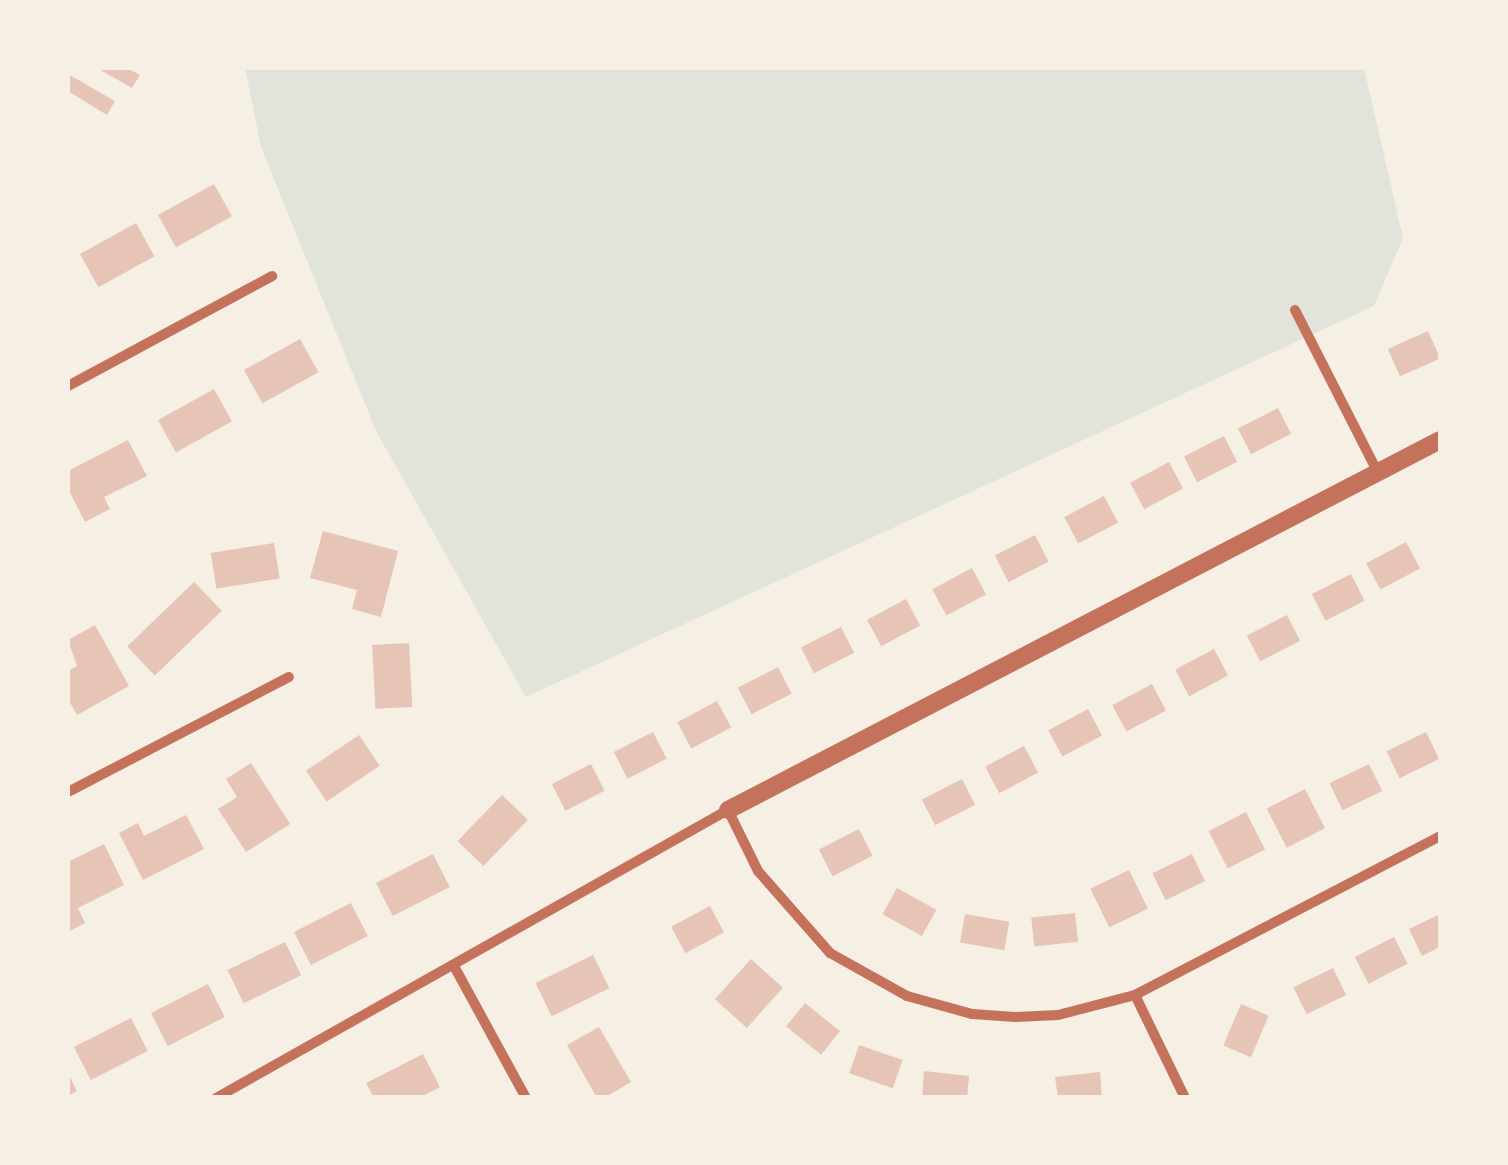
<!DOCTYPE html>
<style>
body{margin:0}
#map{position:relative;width:1508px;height:1165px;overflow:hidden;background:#f6efe4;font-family:Merriweather,serif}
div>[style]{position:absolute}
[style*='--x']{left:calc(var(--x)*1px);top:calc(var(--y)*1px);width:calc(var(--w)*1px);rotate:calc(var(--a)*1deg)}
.green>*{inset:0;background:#e2e4dc}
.building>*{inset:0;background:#e6c5b7;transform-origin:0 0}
.minor>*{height:10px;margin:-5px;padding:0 5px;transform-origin:5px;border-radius:5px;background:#c5725c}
.tertiary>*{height:18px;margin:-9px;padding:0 9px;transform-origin:9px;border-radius:9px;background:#c5725c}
span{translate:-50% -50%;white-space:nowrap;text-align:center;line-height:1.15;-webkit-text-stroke:8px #f6efe4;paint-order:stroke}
.frame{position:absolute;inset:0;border:70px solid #f6efe4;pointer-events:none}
</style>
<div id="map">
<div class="green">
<i style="clip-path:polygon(245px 68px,1364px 68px,1403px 238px,1374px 306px,526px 697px,376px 431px,261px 147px)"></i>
</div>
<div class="building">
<i style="clip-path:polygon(97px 68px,127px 68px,140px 75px,132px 88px)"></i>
<i style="clip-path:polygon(68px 74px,115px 101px,107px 115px,68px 91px)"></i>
<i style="left:214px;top:184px;width:37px;height:64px;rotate:61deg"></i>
<i style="left:136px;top:223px;width:38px;height:64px;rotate:61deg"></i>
<i style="left:1428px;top:331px;width:30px;height:44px;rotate:66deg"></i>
<i style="left:300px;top:339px;width:38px;height:64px;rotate:61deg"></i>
<i style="left:214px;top:389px;width:37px;height:64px;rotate:61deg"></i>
<i style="left:1278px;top:408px;width:29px;height:45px;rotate:63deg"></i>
<i style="left:1224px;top:436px;width:29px;height:45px;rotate:63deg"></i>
<i style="clip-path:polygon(128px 440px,147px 476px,104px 497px,110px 509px,85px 522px,68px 489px,68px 471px)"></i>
<i style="left:1169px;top:462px;width:30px;height:44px;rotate:62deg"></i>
<i style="left:1104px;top:496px;width:30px;height:45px;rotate:62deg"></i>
<i style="clip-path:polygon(323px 531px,398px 551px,381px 617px,352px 609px,357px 590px,310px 578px)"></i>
<i style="left:1035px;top:535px;width:30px;height:45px;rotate:63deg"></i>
<i style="left:1406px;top:542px;width:30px;height:45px;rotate:62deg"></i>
<i style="left:274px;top:543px;width:36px;height:64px;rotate:81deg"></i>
<i style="left:972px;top:568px;width:30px;height:45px;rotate:62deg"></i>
<i style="left:1351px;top:574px;width:30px;height:44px;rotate:63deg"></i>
<i style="left:194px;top:582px;width:40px;height:93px;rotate:46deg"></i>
<i style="left:906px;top:599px;width:30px;height:44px;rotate:62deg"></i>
<i style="left:1287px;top:615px;width:29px;height:45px;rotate:63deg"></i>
<i style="clip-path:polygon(95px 625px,129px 686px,77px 715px,68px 699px,68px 671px,77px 666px,68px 640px)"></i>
<i style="left:841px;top:627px;width:29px;height:45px;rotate:63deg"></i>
<i style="left:409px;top:643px;width:64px;height:37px;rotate:87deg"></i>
<i style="left:1214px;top:649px;width:30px;height:44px;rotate:62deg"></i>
<i style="left:778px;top:667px;width:30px;height:45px;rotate:63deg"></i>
<i style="left:1152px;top:684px;width:30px;height:45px;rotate:62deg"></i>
<i style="left:717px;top:701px;width:30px;height:45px;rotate:62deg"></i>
<i style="left:1088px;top:709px;width:30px;height:45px;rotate:62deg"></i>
<i style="left:653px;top:732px;width:30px;height:44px;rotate:63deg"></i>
<i style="left:1426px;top:732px;width:30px;height:44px;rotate:64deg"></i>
<i style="left:359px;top:735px;width:37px;height:64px;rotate:56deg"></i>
<i style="left:1024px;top:746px;width:30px;height:44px;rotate:62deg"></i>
<i style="clip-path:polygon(251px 763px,290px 824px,246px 852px,218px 809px,237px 797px,226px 779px)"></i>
<i style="left:591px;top:764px;width:30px;height:44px;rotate:63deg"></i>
<i style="left:1369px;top:764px;width:30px;height:44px;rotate:64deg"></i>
<i style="left:962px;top:779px;width:29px;height:45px;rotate:63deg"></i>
<i style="left:1305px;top:789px;width:44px;height:43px;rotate:63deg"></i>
<i style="left:502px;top:795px;width:36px;height:64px;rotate:44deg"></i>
<i style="left:1246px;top:812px;width:42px;height:42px;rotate:63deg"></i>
<i style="clip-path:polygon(186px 815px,204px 849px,143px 880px,119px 833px,138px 823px,144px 836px)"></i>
<i style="left:859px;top:829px;width:30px;height:45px;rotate:63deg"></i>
<i style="clip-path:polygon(104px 844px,124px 885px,78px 908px,85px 923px,68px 932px,68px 862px)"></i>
<i style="left:433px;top:854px;width:37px;height:64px;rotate:63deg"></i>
<i style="left:1192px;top:854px;width:30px;height:44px;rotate:64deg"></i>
<i style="left:1129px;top:870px;width:43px;height:43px;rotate:64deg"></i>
<i style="left:897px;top:888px;width:45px;height:30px;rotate:29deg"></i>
<i style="left:351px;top:903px;width:37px;height:64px;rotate:63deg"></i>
<i style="left:710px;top:906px;width:30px;height:44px;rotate:62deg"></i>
<i style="left:1075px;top:913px;width:29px;height:44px;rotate:84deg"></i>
<i style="left:965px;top:914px;width:45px;height:29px;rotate:10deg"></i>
<i style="clip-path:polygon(1440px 914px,1440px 947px,1422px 956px,1409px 929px)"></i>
<i style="left:1394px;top:937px;width:30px;height:44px;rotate:63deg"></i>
<i style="left:285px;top:942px;width:37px;height:64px;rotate:64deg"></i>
<i style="left:593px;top:955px;width:37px;height:64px;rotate:64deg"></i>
<i style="left:751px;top:959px;width:43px;height:54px;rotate:42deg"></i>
<i style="left:1333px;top:968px;width:30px;height:44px;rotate:64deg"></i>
<i style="left:208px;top:984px;width:37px;height:64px;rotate:63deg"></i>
<i style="left:805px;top:1003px;width:45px;height:30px;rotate:39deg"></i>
<i style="left:1241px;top:1004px;width:30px;height:45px;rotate:23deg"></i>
<i style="left:131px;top:1018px;width:37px;height:64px;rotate:63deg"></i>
<i style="clip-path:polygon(599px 1027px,631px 1082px,604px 1098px,597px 1098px,567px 1045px)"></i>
<i style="left:859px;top:1045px;width:46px;height:30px;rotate:19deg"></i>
<i style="clip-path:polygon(423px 1054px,440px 1087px,419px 1098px,374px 1098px,366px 1083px)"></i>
<i style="clip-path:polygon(924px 1071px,969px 1076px,967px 1098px,922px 1098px)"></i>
<i style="clip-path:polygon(1100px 1072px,1102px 1098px,1058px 1098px,1055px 1077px)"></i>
<i style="clip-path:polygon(68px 1073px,77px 1091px,68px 1096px)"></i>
</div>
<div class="minor">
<i style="--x:1295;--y:310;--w:183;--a:63"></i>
<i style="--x:68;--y:386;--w:232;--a:-28.3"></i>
<i style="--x:68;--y:792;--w:249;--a:-27.5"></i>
<i style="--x:454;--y:966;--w:150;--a:61.4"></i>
<i style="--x:1135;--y:995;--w:114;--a:64.1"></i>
<i style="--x:216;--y:1098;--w:587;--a:-29.36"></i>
<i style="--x:728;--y:810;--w:68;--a:63.8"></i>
<i style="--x:758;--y:871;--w:109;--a:48.7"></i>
<i style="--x:830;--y:953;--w:88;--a:29.2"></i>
<i style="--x:907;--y:996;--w:67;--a:15.5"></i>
<i style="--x:972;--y:1014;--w:43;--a:4"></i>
<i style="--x:1015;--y:1017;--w:43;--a:-2.7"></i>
<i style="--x:1058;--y:1015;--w:80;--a:-14.6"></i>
<i style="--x:1135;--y:995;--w:344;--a:-27.5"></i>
</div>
<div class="tertiary">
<i style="--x:728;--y:810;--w:802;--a:-27.46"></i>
</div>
<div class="frame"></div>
</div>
